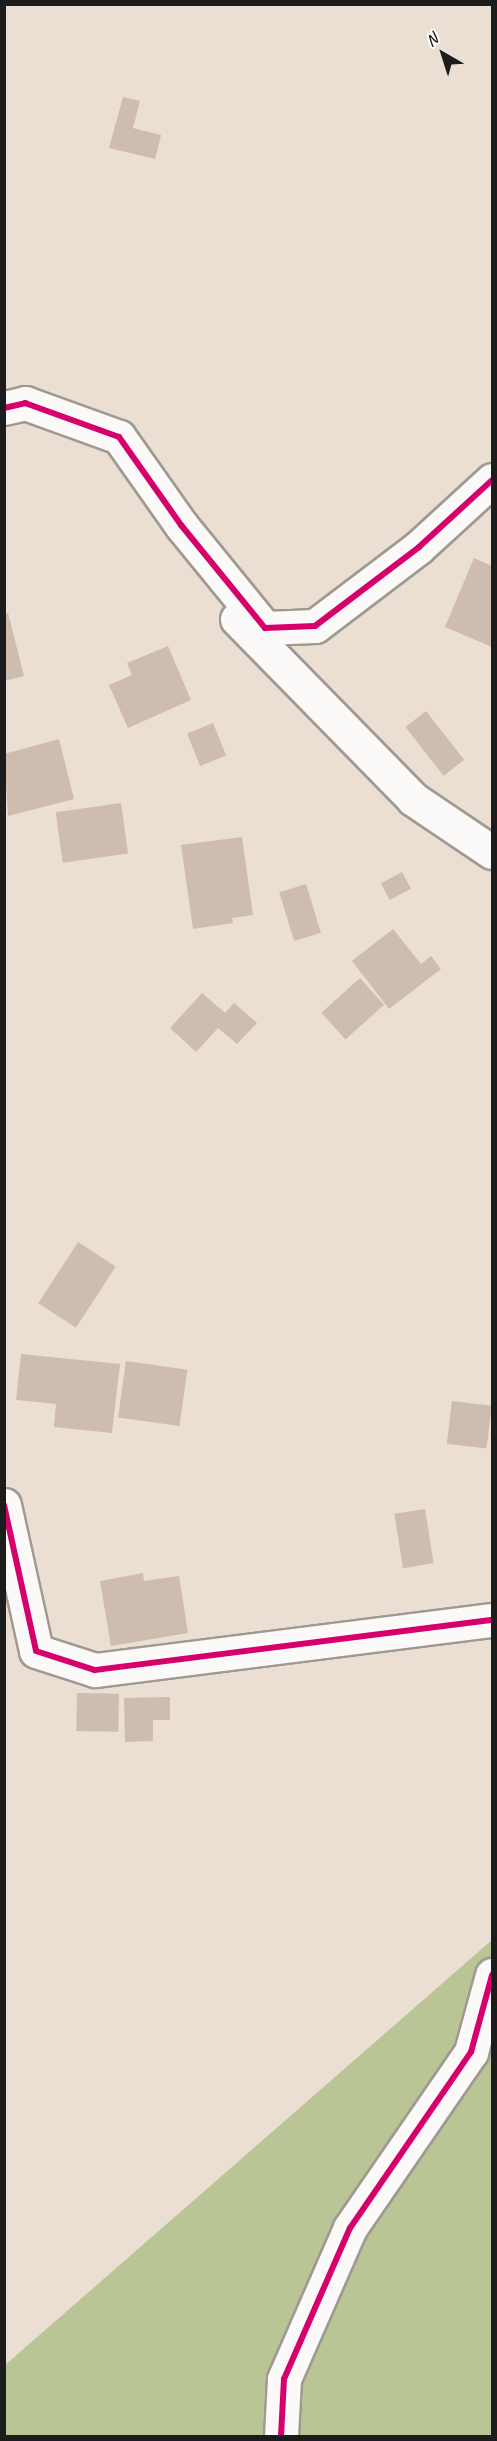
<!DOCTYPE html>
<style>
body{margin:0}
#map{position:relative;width:497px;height:2441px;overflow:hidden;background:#eadfd2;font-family:Caveat,sans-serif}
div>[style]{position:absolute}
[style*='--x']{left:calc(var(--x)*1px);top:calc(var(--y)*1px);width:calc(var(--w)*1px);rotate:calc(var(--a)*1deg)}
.forest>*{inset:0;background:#b9c594}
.building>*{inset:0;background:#cebcaf;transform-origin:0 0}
.roads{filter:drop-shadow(2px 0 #a09992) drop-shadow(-2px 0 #a09992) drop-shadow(0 2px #a09992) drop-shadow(0 -2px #a09992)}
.minor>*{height:33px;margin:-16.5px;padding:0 16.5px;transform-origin:16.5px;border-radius:16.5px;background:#fcfaf8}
.cycleway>*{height:6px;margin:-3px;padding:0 3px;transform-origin:3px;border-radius:3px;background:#d6006c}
span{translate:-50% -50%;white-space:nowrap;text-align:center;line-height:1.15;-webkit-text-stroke:4.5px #fff;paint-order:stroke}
.frame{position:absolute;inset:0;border:6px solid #1c1c1c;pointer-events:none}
.north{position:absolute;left:413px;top:24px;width:60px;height:60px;-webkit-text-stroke:4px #fff;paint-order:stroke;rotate:321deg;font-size:16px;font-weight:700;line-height:24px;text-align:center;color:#1c1c1c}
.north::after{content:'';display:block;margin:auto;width:21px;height:27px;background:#1c1c1c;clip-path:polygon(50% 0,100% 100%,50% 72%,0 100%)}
</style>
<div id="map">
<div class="forest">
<i style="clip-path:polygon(492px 1940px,492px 2436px,5px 2436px,4px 2366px)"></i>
</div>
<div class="building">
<i style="clip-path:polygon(123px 97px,140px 101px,133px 128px,161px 135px,155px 159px,109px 148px)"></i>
<i style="clip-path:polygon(474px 558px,492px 566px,492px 647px,445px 627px)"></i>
<i style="clip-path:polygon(8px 613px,24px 676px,4px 681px,4px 614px)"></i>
<i style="clip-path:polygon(168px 646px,191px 700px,128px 728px,109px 685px,132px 675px,127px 663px)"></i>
<i style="left:426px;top:711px;width:62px;height:26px;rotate:52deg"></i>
<i style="left:213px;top:723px;width:35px;height:28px;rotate:68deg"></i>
<i style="clip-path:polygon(59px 739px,74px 799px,8px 816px,4px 754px)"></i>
<i style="left:121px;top:803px;width:51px;height:66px;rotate:82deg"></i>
<i style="clip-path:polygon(242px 837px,253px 915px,232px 918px,233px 923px,193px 929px,181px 845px)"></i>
<i style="left:402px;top:872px;width:19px;height:24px;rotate:62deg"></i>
<i style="left:306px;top:884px;width:51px;height:28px;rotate:73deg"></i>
<i style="clip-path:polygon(393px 929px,421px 964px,431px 956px,441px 969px,389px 1009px,352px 961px)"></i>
<i style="left:360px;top:978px;width:36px;height:52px;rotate:48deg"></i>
<i style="clip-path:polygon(202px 993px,225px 1013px,234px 1003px,257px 1023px,237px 1044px,218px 1028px,196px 1052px,170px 1028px)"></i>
<i style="left:78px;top:1242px;width:45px;height:73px;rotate:33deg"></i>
<i style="clip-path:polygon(21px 1354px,120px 1364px,112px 1433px,54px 1427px,56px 1404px,16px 1400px)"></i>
<i style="left:126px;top:1361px;width:62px;height:57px;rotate:8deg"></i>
<i style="left:452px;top:1401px;width:40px;height:43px;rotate:7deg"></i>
<i style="left:425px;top:1509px;width:55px;height:31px;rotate:81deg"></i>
<i style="clip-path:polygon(143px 1573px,144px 1581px,179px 1576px,188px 1633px,111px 1646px,100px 1581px)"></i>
<i style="left:77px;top:1693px;width:42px;height:38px;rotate:1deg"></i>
<i style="clip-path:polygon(170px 1697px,170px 1720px,153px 1720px,153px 1741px,125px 1742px,124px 1698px)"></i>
</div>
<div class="roads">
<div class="minor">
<i style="--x:4;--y:408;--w:22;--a:-13"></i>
<i style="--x:25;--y:403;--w:100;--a:19.9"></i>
<i style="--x:119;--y:437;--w:108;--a:54.8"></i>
<i style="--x:181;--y:525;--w:133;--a:50.8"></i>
<i style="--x:265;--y:628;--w:50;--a:-2.3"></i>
<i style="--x:315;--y:626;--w:131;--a:-37.2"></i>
<i style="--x:419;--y:547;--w:99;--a:-42.5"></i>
<i style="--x:237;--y:619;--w:252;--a:45.6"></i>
<i style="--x:413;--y:799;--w:95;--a:33.9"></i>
<i style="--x:4;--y:1505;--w:149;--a:77.6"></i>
<i style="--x:36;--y:1651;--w:62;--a:17.9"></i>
<i style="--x:95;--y:1670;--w:400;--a:-7.2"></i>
<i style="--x:281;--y:2436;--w:57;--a:-87"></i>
<i style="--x:284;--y:2379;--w:165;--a:-66.4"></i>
<i style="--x:350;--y:2228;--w:214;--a:-55.5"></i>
<i style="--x:471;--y:2052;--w:80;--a:-74.7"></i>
</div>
</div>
<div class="cycleway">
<i style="--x:4;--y:408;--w:22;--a:-13"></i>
<i style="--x:25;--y:403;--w:100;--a:19.9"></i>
<i style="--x:119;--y:437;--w:108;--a:54.8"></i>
<i style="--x:181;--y:525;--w:133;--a:50.8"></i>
<i style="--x:265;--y:628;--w:50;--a:-2.3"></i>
<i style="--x:315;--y:626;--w:131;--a:-37.2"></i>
<i style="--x:419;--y:547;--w:99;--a:-42.5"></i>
<i style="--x:4;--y:1505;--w:149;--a:77.6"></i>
<i style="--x:36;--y:1651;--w:62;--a:17.9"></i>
<i style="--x:95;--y:1670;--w:400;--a:-7.2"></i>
<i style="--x:281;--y:2436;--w:57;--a:-87"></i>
<i style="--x:284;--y:2379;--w:165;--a:-66.4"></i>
<i style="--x:350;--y:2228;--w:214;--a:-55.5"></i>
<i style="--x:471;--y:2052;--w:80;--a:-74.7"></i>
</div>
<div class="frame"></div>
<div class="north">N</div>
</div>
